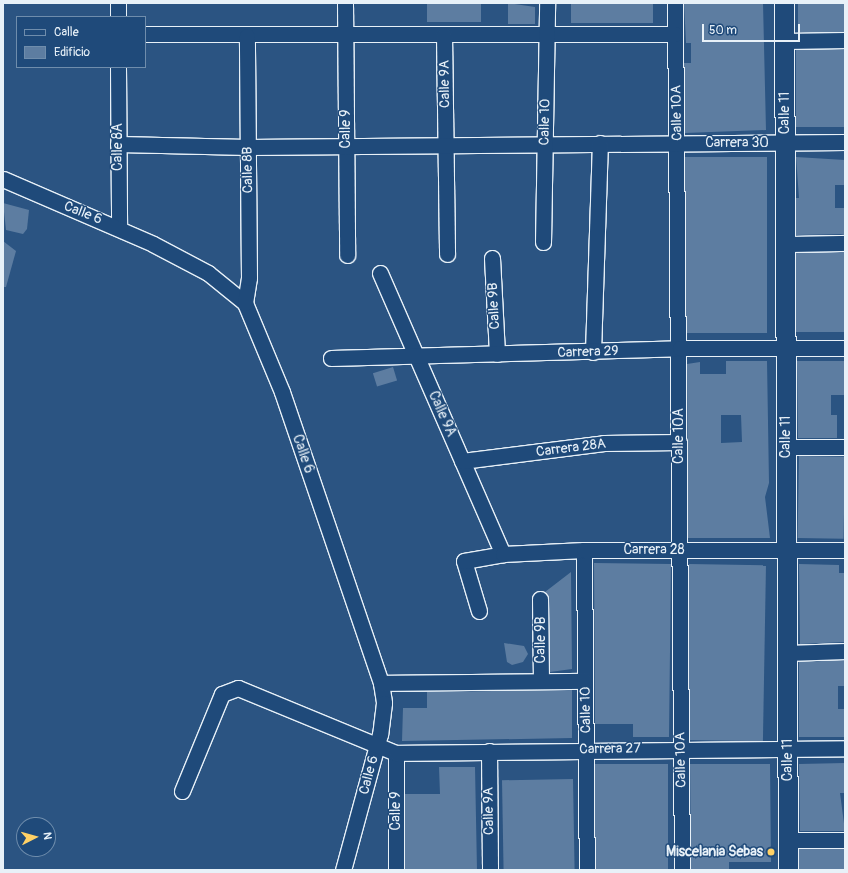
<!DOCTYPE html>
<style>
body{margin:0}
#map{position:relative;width:848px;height:873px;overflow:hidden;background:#2b5482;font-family:Pangolin,sans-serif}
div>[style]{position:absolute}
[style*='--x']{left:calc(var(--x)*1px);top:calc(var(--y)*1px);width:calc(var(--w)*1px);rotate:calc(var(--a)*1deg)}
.building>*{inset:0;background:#5d7da1;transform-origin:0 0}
.roads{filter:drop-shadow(1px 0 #e8f1f8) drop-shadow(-1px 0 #e8f1f8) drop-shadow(0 1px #e8f1f8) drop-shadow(0 -1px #e8f1f8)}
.minor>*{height:15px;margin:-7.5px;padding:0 7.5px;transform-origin:7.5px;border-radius:7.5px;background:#1f4a7a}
.tertiary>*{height:19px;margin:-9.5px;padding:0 9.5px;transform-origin:9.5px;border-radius:9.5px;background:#1f4a7a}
.dots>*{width:11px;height:11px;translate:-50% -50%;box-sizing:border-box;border:2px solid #1f4a7a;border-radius:50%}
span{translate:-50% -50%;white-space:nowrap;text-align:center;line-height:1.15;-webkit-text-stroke:3px #1f4a7a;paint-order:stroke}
.street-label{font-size:14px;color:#e8f1f8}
.poi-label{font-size:14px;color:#e8f1f8;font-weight:700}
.right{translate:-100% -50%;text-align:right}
.frame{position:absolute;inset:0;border:4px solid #e8f1f8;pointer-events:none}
.legend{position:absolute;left:16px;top:16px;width:130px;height:52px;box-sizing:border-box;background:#1f4a7a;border:1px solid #6f8dac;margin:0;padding:5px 7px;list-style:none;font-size:12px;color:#e8f1f8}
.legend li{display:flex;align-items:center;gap:8px;height:20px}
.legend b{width:20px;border:1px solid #6f8dac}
.north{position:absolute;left:16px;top:817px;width:40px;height:40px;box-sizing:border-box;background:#1f4a7a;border:1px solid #6f8dac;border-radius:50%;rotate:84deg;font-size:11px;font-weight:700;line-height:16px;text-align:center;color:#e8f1f8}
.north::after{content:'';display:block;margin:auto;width:14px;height:18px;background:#ffd166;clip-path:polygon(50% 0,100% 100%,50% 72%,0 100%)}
.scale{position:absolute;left:702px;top:24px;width:98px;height:18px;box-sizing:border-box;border:2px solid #e8f1f8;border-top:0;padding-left:5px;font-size:12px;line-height:14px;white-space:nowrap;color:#e8f1f8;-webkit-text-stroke:3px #1f4a7a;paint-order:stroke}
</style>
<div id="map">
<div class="building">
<i style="left:427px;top:3px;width:54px;height:19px"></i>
<i style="clip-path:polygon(508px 3px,535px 7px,535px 24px,508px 24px)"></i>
<i style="left:571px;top:3px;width:82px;height:20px"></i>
<i style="clip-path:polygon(684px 3px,763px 3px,766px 130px,685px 133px,684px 63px,691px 63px,691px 43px,686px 43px)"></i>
<i style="left:798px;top:3px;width:47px;height:29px"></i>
<i style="left:845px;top:49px;width:78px;height:49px;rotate:90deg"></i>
<i style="left:685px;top:157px;width:82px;height:176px"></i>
<i style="clip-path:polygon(796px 157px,845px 160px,845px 185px,835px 185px,835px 208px,845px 208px,845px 234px,796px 235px,796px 198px,799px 198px)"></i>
<i style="clip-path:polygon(3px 203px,29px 210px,27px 229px,23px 234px,6px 230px)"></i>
<i style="clip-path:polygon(3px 241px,16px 251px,6px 287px,3px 287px)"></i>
<i style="left:845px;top:252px;width:80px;height:49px;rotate:90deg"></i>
<i style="clip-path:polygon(evenodd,726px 361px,767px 361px,769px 483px,765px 497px,770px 538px,688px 538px,687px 364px,700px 362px,700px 374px,726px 374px,726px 361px,721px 415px,741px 415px,742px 442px,721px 443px,721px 415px)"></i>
<i style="clip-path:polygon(797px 361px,845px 361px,845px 395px,831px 395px,831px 415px,837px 415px,837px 438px,798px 438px)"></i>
<i style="left:393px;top:367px;width:14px;height:21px;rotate:73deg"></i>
<i style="left:799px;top:456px;width:46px;height:82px;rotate:1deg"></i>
<i style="clip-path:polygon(594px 563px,671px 564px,669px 737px,633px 737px,633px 724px,595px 724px)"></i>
<i style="left:689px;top:564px;width:77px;height:176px;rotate:1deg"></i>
<i style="clip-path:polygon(799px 564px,839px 565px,839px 573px,845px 573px,845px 642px,800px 644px)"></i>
<i style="clip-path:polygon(571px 572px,572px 669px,550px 672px,549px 599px,545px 592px)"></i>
<i style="clip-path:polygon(504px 643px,524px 646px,528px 654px,523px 662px,512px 665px,507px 662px)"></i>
<i style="clip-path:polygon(844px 660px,845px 686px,838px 686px,838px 709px,845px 709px,845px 737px,799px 737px,799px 662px)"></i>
<i style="clip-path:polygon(572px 690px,572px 738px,402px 741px,403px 708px,427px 708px,427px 692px)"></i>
<i style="clip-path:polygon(845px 763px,845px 793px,840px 793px,845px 831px,800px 831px,799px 764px)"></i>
<i style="left:668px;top:764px;width:106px;height:73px;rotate:90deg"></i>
<i style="clip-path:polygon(690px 764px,770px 764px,771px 862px,729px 862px,729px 870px,691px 870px)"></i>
<i style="clip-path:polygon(439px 767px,475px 767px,477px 870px,405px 870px,405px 794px,440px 794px)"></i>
<i style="left:573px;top:779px;width:91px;height:71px;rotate:89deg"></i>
<i style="left:799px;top:849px;width:46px;height:21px"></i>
</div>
<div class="roads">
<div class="minor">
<i style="--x:118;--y:3;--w:14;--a:90"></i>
<i style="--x:345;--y:3;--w:252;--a:89.5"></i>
<i style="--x:675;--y:3;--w:867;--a:89.54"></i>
<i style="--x:145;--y:34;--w:530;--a:0"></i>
<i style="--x:444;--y:35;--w:219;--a:89.2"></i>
<i style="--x:785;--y:41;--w:60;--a:-1"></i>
<i style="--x:118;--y:67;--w:160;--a:89.6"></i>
<i style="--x:118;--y:144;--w:130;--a:1.3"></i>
<i style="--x:248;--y:147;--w:597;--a:-0.48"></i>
<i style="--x:3;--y:179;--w:163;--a:23.4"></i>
<i style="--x:153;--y:244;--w:62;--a:27.8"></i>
<i style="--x:208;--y:273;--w:48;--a:39"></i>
<i style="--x:245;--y:303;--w:96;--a:67.4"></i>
<i style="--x:282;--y:392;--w:307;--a:71.2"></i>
<i style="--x:381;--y:683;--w:20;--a:81"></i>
<i style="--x:384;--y:703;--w:31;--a:97"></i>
<i style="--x:380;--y:734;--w:141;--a:105.2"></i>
<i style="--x:543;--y:242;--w:239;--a:-89"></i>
<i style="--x:786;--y:244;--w:59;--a:-1"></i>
<i style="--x:492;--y:258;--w:96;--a:87"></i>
<i style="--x:380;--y:273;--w:307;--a:66.4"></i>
<i style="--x:245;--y:303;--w:25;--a:-81"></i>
<i style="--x:249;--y:278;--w:242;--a:-90.5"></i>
<i style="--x:593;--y:352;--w:209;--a:-88.1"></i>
<i style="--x:331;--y:358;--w:349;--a:-1.6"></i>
<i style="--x:680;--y:348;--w:165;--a:0"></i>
<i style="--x:786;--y:447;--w:59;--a:0"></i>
<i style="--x:462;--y:461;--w:143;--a:-7.2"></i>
<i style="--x:604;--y:443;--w:75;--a:-0.8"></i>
<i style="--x:584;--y:550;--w:320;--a:89.5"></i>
<i style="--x:540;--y:599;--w:82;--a:89.3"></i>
<i style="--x:479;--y:611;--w:52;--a:-106.7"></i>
<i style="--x:464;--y:561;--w:40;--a:-10"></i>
<i style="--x:503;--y:554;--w:81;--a:-2.8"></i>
<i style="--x:584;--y:550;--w:261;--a:0"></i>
<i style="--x:787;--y:653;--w:58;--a:-2"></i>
<i style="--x:381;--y:683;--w:204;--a:-0.6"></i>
<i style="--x:489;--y:751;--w:119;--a:89.5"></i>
<i style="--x:396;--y:753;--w:117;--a:90"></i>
<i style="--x:182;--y:791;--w:105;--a:-67.6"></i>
<i style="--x:222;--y:694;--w:17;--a:-21"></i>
<i style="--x:238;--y:688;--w:171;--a:22.4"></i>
<i style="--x:396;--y:753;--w:449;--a:-0.6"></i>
<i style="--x:788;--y:840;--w:57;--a:0"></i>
</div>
<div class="tertiary">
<i style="--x:784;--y:3;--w:867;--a:89.74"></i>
</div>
</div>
<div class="dots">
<i style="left:771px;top:852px;background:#ffd166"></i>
</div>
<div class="street-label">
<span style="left:445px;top:84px;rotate:-91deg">Calle 9A</span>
<span style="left:677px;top:113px;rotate:-91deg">Calle 10A</span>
<span style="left:785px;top:113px;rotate:-90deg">Calle 11</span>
<span style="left:545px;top:122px;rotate:-89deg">Calle 10</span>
<span style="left:346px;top:129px;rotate:-90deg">Calle 9</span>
<span style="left:737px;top:143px">Carrera 30</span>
<span style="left:118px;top:147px;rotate:-90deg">Calle 8A</span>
<span style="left:248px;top:170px;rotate:-91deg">Calle 8B</span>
<span style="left:83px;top:213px;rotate:22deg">Calle 6</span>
<span style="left:494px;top:306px;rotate:-93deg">Calle 9B</span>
<span style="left:588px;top:352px;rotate:-2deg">Carrera 29</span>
<span style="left:442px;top:414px;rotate:66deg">Calle 9A</span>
<span style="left:679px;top:436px;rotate:-90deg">Calle 10A</span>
<span style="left:786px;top:437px;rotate:-90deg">Calle 11</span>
<span style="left:571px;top:448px;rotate:-7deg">Carrera 28A</span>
<span style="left:303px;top:454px;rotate:71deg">Calle 6</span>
<span style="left:654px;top:550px">Carrera 28</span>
<span style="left:541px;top:640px;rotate:-90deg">Calle 9B</span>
<span style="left:586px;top:710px;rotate:-91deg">Calle 10</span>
<span style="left:610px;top:749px;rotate:-1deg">Carrera 27</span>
<span style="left:681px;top:760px;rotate:-91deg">Calle 10A</span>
<span style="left:788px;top:760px;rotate:-90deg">Calle 11</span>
<span style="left:369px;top:775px;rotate:-75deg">Calle 6</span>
<span style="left:396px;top:811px;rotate:-90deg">Calle 9</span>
<span style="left:489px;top:811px;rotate:-91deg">Calle 9A</span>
</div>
<div class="poi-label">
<span class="right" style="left:763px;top:852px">Miscelania Sebas</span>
</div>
<div class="frame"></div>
<ul class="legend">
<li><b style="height:5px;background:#1f4a7a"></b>Calle</li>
<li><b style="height:11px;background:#5d7da1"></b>Edificio</li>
</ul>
<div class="north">N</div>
<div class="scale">50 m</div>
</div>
